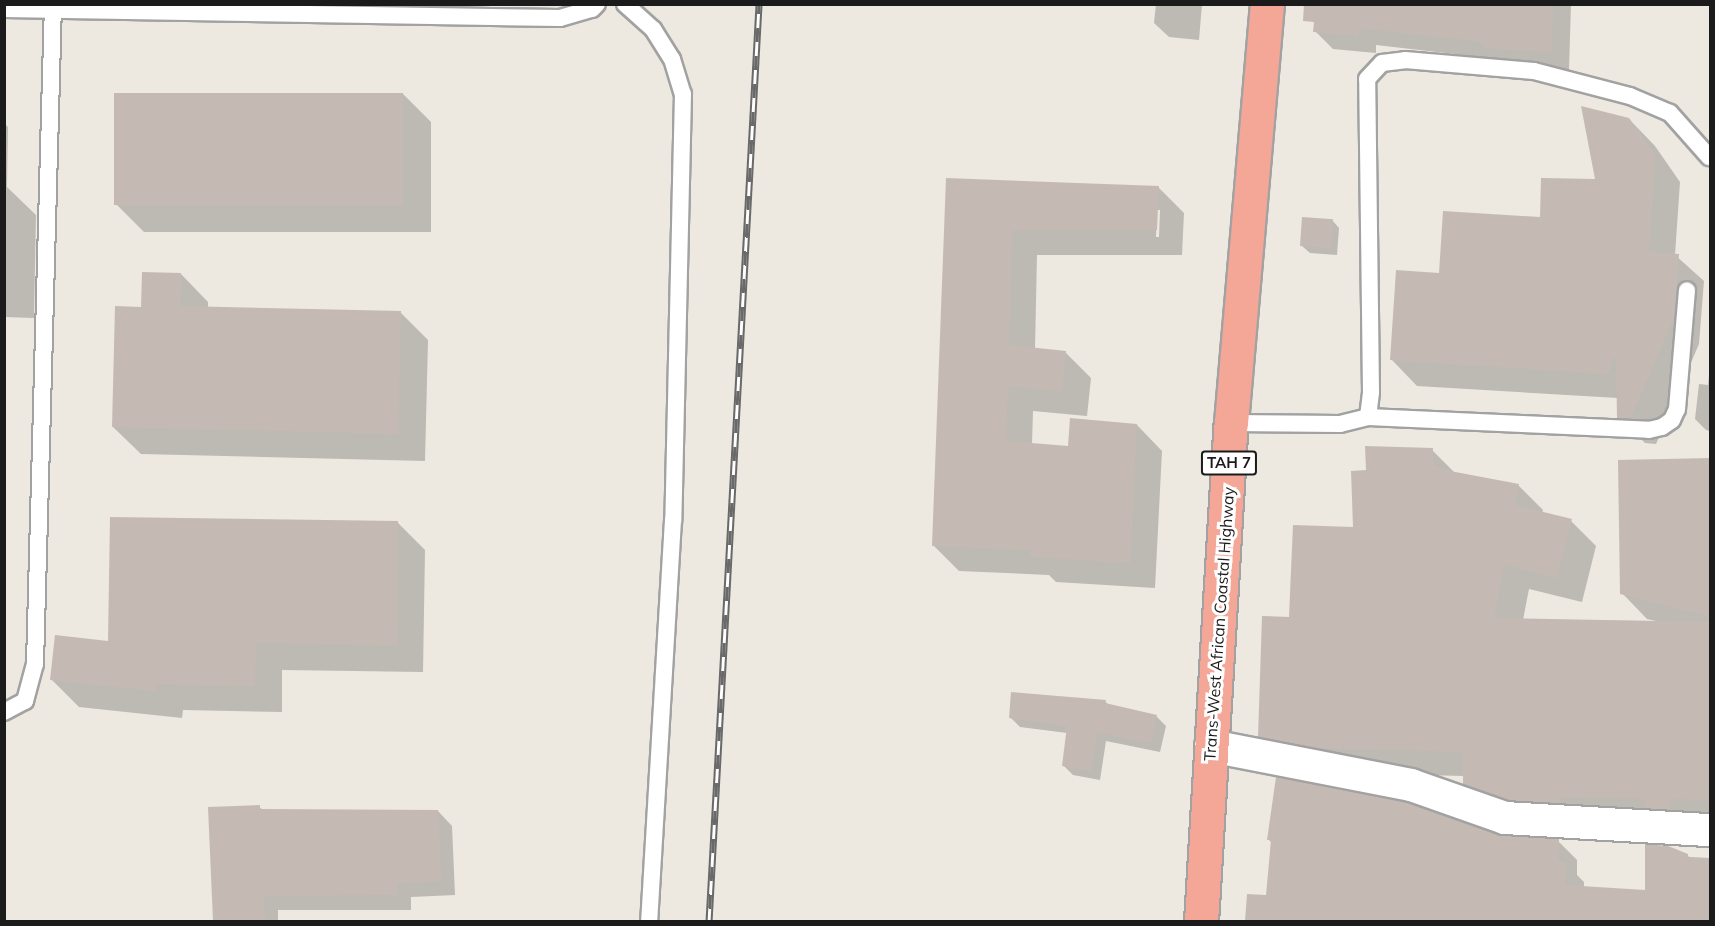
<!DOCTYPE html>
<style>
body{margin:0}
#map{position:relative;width:1715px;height:926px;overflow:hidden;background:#ede8e0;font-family:Mulish,sans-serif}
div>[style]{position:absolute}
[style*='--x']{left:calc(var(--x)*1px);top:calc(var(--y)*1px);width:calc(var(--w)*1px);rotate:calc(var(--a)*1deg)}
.shadow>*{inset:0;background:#0003}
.building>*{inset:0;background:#c5bab3;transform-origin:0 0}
.roads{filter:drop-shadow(2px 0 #a2a2a2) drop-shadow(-2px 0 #a2a2a2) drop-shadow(0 2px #a2a2a2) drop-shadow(0 -2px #a2a2a2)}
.service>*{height:16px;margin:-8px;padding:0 8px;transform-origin:8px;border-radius:8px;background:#fff}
.minor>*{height:32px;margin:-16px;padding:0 16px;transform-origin:16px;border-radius:16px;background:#fff}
.trunk>*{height:33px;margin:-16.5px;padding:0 16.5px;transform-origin:16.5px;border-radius:16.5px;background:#f4a797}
.rail>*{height:7px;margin-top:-3.5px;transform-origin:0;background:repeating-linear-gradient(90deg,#fff 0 14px,#696969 0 28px);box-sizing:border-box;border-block:2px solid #696969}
span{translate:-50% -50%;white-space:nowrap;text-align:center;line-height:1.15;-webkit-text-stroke:6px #fff;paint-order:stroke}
.shield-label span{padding:2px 4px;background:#fff;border:2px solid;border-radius:4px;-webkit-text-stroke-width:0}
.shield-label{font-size:15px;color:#1b1b1b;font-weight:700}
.street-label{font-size:16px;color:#1b1b1b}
.frame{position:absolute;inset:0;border:6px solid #1b1b1b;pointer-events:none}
</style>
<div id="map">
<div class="shadow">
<i style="clip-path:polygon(1156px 4px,1202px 4px,1199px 40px,1169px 37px,1154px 23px)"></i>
<i style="clip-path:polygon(1317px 4px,1571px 4px,1569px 70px,1504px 66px,1498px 59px,1376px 45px,1376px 53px,1333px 49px,1315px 31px)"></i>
<i style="clip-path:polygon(403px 94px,431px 122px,431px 232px,144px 232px,116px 204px)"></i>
<i style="clip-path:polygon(1629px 119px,1655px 146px,1680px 182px,1675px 255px,1704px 281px,1699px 344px,1656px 444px,1645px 443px,1619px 417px,1618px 398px,1417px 386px,1392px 360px,1441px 274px,1541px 219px,1597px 181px)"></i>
<i style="clip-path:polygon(4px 123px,8px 127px,7px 187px,36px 215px,34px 318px,4px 317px)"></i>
<i style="clip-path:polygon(evenodd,947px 180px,1158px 187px,1184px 213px,1182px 255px,1037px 255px,1035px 349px,1065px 352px,1091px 378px,1087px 416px,1033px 411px,1032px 444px,1070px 447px,1137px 425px,1162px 451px,1155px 588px,1056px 582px,1049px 575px,959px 571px,934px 546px,947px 180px,1157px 210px,1160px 210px,1159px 237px,1156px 237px,1157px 210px)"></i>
<i style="clip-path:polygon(1332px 220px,1339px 228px,1337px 255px,1310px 253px,1302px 246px)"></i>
<i style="clip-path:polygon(181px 274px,208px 302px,208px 308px,401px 313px,428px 340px,425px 461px,141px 454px,113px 427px,143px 308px)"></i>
<i style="clip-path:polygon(1710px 365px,1710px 431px,1706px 430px,1695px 419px,1699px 384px,1708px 385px)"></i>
<i style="clip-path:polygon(1432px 450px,1456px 474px,1518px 485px,1543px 510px,1542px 514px,1571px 521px,1596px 546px,1582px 602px,1529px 589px,1523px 620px,1656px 621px,1647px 619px,1622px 593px,1620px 461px,1710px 459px,1710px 822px,1490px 809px,1464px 783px,1464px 776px,1342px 773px,1285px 762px,1260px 736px,1290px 619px,1354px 529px,1367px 472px)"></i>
<i style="clip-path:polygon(398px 523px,425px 550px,423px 672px,282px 670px,282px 712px,183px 710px,182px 718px,79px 707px,52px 680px,109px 642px)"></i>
<i style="clip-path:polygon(1105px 701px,1109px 706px,1156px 716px,1166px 726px,1160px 752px,1106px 741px,1100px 780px,1073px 775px,1063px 765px,1067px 733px,1020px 727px,1010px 717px)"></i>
<i style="clip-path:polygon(259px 807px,263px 810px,438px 811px,452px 826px,455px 895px,411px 897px,411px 910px,278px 910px,278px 922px,214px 922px,210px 809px)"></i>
<i style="clip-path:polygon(1499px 837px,1558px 841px,1577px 860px,1577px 875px,1584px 882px,1584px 887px,1646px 909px,1646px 922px,1246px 922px,1248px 895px,1268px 897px,1273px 844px,1268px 839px)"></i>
<i style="clip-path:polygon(1671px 850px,1690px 857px,1710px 858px,1710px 922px,1672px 922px)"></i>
</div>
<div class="building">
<i style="clip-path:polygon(1304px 4px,1554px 4px,1551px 52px,1484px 48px,1485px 42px,1359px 28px,1358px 35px,1313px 32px,1314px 22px,1303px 21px)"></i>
<i style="left:114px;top:93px;width:289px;height:112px"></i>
<i style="clip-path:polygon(1581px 106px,1629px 118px,1655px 155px,1649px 252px,1679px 254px,1674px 318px,1630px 419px,1617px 418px,1616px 358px,1613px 358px,1609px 374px,1390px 360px,1396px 270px,1439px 273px,1443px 211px,1540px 217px,1541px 178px,1595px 179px)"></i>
<i style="clip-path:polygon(946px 178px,1159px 186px,1157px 230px,1012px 230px,1009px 345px,1066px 351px,1062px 391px,1008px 386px,1006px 441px,1068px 446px,1070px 418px,1137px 424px,1130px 563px,1029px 557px,1030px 550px,932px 546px)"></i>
<i style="left:1302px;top:217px;width:31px;height:29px;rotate:4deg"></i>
<i style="clip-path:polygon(142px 272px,181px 273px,180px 306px,401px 311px,398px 434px,112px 427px,115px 306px,141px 307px)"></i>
<i style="clip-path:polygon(1365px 446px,1433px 448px,1433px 465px,1450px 471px,1519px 484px,1515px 505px,1572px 519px,1557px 578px,1504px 564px,1494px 618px,1710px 622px,1710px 800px,1670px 799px,1669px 810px,1645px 808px,1645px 799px,1560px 797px,1560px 803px,1509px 800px,1463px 784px,1463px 752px,1315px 748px,1258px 737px,1262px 616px,1289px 617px,1293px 525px,1353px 527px,1351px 471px,1366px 470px)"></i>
<i style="clip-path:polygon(1710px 458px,1710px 617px,1620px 594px,1618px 460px)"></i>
<i style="clip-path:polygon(110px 517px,398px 521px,397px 645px,256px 643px,255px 686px,156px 684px,155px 691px,50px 680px,55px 635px,108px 641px)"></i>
<i style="clip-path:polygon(1011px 692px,1106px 700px,1105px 703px,1157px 715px,1151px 743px,1097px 732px,1091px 771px,1062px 766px,1067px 726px,1009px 718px)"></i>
<i style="clip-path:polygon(1276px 777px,1406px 802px,1499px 835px,1559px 839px,1558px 861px,1566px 862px,1565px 885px,1645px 890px,1645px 844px,1668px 846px,1688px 854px,1688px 858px,1710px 858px,1710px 921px,1245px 921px,1247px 894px,1266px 895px,1271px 840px,1267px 840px)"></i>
<i style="clip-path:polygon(260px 805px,260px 809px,438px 810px,441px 881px,397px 883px,397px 895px,264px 896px,265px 921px,213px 921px,208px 807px)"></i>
</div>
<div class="roads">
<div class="service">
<i style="--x:625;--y:4;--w:38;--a:42"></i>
<i style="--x:653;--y:29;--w:36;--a:58"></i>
<i style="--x:672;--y:59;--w:37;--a:73"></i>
<i style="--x:683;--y:94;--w:426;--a:91.3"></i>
<i style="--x:673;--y:520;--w:403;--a:93.4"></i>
<i style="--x:4;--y:9;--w:556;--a:0.93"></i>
<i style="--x:560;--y:18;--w:33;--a:-16"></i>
<i style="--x:592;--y:9;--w:7;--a:-45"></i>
<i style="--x:1368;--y:417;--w:281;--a:2.6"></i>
<i style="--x:1649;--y:430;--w:13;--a:-13"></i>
<i style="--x:1662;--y:427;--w:12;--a:-35"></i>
<i style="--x:1672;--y:420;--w:12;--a:-66"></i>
<i style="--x:1677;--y:409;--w:119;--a:-85.2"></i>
<i style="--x:1231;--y:423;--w:109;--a:0.5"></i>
<i style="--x:1340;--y:424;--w:29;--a:-14"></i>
<i style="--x:1368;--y:417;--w:25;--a:-83"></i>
<i style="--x:1371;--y:392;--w:313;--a:-90.7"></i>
<i style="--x:1367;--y:79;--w:22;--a:-47"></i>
<i style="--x:1382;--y:63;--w:23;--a:-7"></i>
<i style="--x:1405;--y:60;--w:129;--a:4.9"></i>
<i style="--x:1534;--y:71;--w:99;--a:14.6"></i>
<i style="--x:1630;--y:96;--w:43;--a:23"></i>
<i style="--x:1670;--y:113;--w:59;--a:48.4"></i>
<i style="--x:4;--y:712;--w:24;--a:-28"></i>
<i style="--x:25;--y:701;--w:38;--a:-75"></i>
<i style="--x:35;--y:664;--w:660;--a:-88.44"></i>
</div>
<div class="minor">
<i style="--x:1211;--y:746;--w:204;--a:11"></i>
<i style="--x:1411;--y:785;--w:100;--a:19.3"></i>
<i style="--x:1505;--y:818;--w:205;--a:3.4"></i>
</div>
<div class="trunk">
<i style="--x:1201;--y:922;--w:500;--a:-86.6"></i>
<i style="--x:1231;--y:423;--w:421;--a:-85.1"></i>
</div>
</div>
<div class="rail">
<i style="--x:709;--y:922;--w:919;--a:-86.88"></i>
</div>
<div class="shield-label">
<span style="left:1229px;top:463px">TAH 7</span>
</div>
<div class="street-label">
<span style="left:1219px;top:624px;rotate:-86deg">Trans-West African Coastal Highway</span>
</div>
<div class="frame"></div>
</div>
